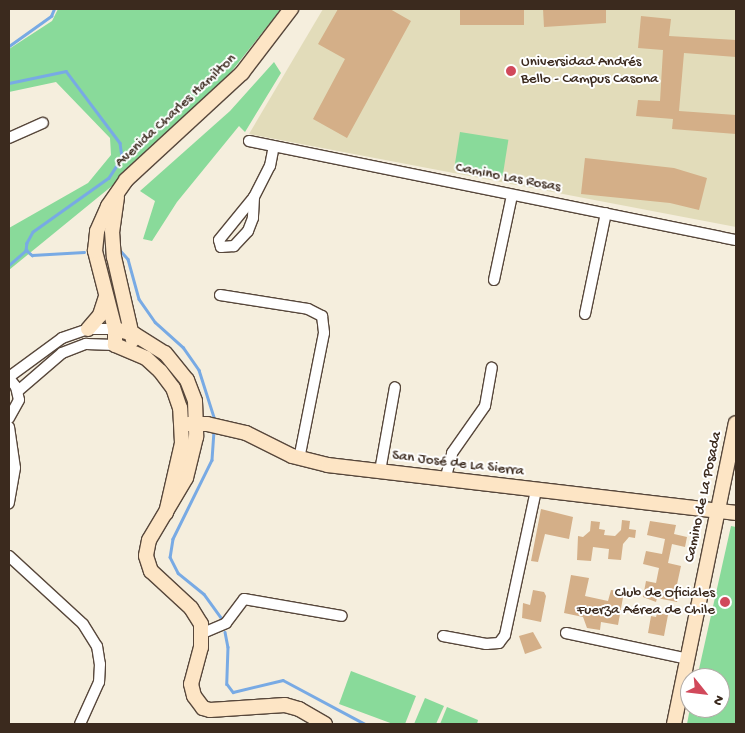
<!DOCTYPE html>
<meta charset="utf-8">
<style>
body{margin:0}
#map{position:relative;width:745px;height:733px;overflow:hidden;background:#f5eedd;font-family:"Gochi Hand",sans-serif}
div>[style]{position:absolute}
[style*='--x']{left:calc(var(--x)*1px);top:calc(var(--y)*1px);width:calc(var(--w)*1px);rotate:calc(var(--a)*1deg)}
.built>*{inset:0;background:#e2dcba}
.green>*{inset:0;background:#89da9a;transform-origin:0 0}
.stream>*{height:2.5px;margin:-1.25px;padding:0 1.25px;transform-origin:1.25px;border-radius:1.25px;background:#78aae4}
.building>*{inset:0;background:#d4af88;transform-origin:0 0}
.roads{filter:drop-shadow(1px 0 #57473b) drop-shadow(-1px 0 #57473b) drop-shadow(0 1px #57473b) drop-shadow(0 -1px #57473b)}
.street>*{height:10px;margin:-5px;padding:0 5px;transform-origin:5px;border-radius:5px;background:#fff}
.secondary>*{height:14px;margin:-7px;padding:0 7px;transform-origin:7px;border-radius:7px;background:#fde5c5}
.dots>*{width:14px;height:14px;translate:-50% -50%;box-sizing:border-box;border:2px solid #fff;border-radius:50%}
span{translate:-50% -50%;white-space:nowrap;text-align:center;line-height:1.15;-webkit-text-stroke:4px #fff;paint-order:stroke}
.poi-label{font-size:15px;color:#3b2a1e}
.left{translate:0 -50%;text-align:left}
.right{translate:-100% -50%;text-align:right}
.street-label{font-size:15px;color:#3b2a1e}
.frame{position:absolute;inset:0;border:10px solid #3b2a1e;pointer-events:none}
.north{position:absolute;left:680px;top:668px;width:50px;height:50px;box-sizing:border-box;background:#fff;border:1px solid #b1aaa5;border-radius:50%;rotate:119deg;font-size:14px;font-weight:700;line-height:20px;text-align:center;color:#3b2a1e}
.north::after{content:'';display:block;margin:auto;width:18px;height:22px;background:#d1495b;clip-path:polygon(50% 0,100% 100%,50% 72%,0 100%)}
</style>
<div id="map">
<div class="built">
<i style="clip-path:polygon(323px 9px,736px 9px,736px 227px,249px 134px)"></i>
</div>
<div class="green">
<i style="clip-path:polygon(58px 9px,281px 9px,231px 72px,118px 181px,9px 270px,9px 228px,88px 183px,111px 155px,110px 138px,56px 82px,9px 92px,9px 49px,52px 21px)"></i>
<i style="clip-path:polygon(274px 62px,281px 73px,245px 132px,239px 126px,177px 202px,152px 241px,143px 239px,155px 201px,140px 191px,230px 111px)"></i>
<i style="left:460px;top:132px;width:49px;height:37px;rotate:9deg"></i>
<i style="clip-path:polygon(731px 526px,736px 527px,736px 724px,687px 724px,690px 708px,720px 708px,720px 678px,697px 678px)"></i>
<i style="clip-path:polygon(351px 671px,416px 696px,405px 724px,393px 724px,339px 704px)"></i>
<i style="clip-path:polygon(425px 698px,444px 706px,436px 724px,414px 724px)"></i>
<i style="clip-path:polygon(447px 707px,478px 720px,477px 724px,440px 724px)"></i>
</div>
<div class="stream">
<i style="--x:9;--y:46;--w:52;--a:-35.5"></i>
<i style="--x:51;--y:16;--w:8;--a:-67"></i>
<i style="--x:9;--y:83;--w:58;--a:-11.9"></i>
<i style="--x:66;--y:71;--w:90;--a:53.1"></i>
<i style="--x:120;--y:143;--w:15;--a:82"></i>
<i style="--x:122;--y:158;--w:24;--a:123"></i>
<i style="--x:109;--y:178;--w:93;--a:144.6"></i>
<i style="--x:33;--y:232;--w:13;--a:119"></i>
<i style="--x:27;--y:243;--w:7;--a:98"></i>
<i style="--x:26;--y:250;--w:8;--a:40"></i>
<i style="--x:32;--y:255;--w:52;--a:-3.3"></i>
<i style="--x:119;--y:249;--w:13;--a:48"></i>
<i style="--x:128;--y:259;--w:41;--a:74.6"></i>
<i style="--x:139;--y:299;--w:28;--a:55"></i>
<i style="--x:155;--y:322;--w:38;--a:42"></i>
<i style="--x:183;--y:347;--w:28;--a:55"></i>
<i style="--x:199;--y:370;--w:52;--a:72.3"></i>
<i style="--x:9;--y:265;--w:23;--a:-41"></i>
<i style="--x:214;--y:431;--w:29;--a:94"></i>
<i style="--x:212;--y:460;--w:88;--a:116.3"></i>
<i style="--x:173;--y:539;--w:18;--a:99"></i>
<i style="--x:170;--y:557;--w:18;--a:63"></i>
<i style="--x:178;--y:573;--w:33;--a:39"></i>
<i style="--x:204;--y:594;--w:29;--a:54"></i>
<i style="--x:225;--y:632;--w:15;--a:79"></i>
<i style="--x:228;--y:647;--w:37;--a:92"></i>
<i style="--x:227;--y:684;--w:10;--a:53"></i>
<i style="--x:233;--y:692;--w:51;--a:-13.5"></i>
<i style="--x:283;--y:680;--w:93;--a:28.2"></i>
</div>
<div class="building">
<i style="clip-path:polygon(338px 9px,390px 9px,411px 21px,347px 138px,313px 119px,345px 59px,318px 44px)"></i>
<i style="left:460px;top:9px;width:64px;height:16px"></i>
<i style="clip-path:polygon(543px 9px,606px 9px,606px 23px,544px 27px)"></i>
<i style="clip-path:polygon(641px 16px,671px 19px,669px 36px,736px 40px,736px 57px,684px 53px,679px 111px,736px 115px,736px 134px,672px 129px,673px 119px,636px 116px,638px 100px,660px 101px,663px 50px,638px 48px)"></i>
<i style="clip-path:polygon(585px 158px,674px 168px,707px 178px,699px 210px,670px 203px,581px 194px)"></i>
<i style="clip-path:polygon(541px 509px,573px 517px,569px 539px,545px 534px,538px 562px,531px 561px)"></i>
<i style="clip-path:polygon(622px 520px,630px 521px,629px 529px,636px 530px,635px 538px,629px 537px,623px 544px,621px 560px,608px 559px,609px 549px,593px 547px,591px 561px,577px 560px,578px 536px,583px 537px,590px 531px,591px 521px,600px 522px,599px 529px,605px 530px,604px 535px,615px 536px,621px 530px)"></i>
<i style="clip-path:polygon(650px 521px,676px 525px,674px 534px,687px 537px,685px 547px,672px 544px,668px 563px,681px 566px,676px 589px,680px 590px,677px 602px,657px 598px,656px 602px,643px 597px,646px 581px,656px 583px,659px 568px,643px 564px,646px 551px,662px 554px,665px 539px,647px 535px)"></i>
<i style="clip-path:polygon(571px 575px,589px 578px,585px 596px,608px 601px,611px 590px,624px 592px,618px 625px,601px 622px,600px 630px,587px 628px,583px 617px,564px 613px)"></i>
<i style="clip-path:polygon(533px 590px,544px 592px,546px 596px,541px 622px,522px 618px,523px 603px,530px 605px)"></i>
<i style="clip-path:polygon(657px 613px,668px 615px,664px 636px,648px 633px,651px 616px,656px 617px)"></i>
<i style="clip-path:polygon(533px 632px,542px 648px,525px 654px,519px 636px)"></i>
</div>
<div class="roads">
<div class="street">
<i style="--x:9;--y:138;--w:37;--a:-24"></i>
<i style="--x:249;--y:141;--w:497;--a:11.5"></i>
<i style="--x:254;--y:197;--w:21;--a:93"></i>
<i style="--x:253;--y:218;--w:14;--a:111"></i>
<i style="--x:248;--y:231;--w:21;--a:133"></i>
<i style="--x:234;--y:246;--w:13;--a:176"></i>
<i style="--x:221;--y:247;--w:7;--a:-106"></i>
<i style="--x:219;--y:240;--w:55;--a:-50.9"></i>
<i style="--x:254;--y:197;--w:35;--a:-63"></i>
<i style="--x:270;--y:166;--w:20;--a:-79"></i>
<i style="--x:494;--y:280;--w:87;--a:-78"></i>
<i style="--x:220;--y:295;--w:89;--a:9"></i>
<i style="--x:308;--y:309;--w:16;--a:27"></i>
<i style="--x:322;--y:316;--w:17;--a:83"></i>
<i style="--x:324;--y:333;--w:128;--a:101.2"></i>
<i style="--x:585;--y:314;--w:103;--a:-78.3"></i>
<i style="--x:9;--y:377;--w:66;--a:-36.3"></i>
<i style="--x:62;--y:338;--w:28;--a:-19"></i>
<i style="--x:88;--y:329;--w:27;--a:0"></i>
<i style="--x:9;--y:378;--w:11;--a:52"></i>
<i style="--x:16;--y:387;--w:13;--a:77"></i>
<i style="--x:19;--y:400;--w:21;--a:119"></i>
<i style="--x:18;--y:391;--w:58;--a:-40.8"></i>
<i style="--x:62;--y:353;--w:26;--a:-21"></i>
<i style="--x:86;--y:344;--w:29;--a:2"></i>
<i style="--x:9;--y:427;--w:41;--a:81.7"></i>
<i style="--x:15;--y:468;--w:36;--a:100"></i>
<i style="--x:380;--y:471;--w:85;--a:-79.9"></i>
<i style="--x:445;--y:480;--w:28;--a:-75"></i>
<i style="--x:452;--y:453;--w:57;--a:-54.9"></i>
<i style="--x:485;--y:406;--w:39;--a:-80"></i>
<i style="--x:9;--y:556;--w:100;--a:42.6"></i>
<i style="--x:83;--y:624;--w:26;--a:58"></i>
<i style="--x:97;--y:646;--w:18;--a:81"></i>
<i style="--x:100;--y:664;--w:18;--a:93"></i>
<i style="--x:99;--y:682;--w:46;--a:114.3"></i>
<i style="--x:203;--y:633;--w:25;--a:-23"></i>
<i style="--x:226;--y:623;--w:30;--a:-53"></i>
<i style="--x:244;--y:599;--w:99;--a:9.8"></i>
<i style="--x:566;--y:633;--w:125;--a:12"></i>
<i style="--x:443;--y:636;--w:44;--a:10.5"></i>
<i style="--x:486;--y:644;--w:13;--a:-4"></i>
<i style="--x:499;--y:643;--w:10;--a:-53"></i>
<i style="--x:505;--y:635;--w:148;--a:-77.9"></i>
</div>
<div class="secondary">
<i style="--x:117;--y:197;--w:34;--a:98"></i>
<i style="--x:112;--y:231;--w:26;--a:86"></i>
<i style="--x:114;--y:257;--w:85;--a:77.1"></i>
<i style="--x:88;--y:329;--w:18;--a:-49"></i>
<i style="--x:100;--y:315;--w:20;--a:-72"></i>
<i style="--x:115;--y:329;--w:20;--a:15"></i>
<i style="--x:134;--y:334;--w:36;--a:32"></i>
<i style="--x:165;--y:353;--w:35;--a:51"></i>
<i style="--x:187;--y:380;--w:22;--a:69"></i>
<i style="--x:195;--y:401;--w:36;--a:88"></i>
<i style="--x:196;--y:437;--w:42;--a:103.7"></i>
<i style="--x:186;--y:478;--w:72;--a:120.8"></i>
<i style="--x:149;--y:540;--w:16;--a:101"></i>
<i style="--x:146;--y:556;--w:16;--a:72"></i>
<i style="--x:151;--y:571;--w:54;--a:42.8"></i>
<i style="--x:191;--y:608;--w:19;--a:58"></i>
<i style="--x:201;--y:624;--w:23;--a:90"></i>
<i style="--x:201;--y:647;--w:38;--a:105"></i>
<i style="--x:191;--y:684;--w:12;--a:76"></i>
<i style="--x:194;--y:696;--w:15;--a:53"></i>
<i style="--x:203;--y:708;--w:7;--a:16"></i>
<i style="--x:210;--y:710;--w:75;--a:-3.8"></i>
<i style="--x:285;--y:705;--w:15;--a:16"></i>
<i style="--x:299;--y:709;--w:30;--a:30"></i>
<i style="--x:188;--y:424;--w:19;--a:0"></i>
<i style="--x:207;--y:424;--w:40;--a:13"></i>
<i style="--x:246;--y:433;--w:51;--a:26.6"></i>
<i style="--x:292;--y:456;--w:37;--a:14"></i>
<i style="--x:328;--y:465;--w:411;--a:6.7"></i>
<i style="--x:166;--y:513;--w:72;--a:-77.1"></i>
<i style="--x:182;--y:443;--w:35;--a:-93"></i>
<i style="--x:180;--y:408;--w:21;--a:-109"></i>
<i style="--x:173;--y:388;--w:21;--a:-127"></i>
<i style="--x:160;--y:371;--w:19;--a:-137"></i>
<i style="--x:146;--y:358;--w:34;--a:-157"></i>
<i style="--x:115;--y:345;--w:16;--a:-90"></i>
<i style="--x:115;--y:329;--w:81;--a:-104.4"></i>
<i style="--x:95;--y:251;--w:20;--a:-84"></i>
<i style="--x:97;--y:231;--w:27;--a:-66"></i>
<i style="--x:108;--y:206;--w:32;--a:-55"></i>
<i style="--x:126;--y:180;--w:158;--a:-42.7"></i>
<i style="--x:242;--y:73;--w:81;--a:-52.6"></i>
<i style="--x:674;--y:724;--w:307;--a:-78.4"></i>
</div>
</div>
<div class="dots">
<i style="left:511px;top:71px;background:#d1495b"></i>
<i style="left:725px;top:602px;background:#d1495b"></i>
</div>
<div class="poi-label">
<span class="left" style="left:521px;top:71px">Universidad Andrés<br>Bello - Campus Casona</span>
<span class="right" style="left:715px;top:602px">Club de Oficiales<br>Fuerza Aérea de Chile</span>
</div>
<div class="street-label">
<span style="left:176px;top:111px;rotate:-43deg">Avenida Charles Hamilton</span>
<span style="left:508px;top:178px;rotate:11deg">Camino Las Rosas</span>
<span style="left:458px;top:464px;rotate:7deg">San José de La Sierra</span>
<span style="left:704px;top:497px;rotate:-78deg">Camino de La Posada</span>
</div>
<div class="frame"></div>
<div class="north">N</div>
</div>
